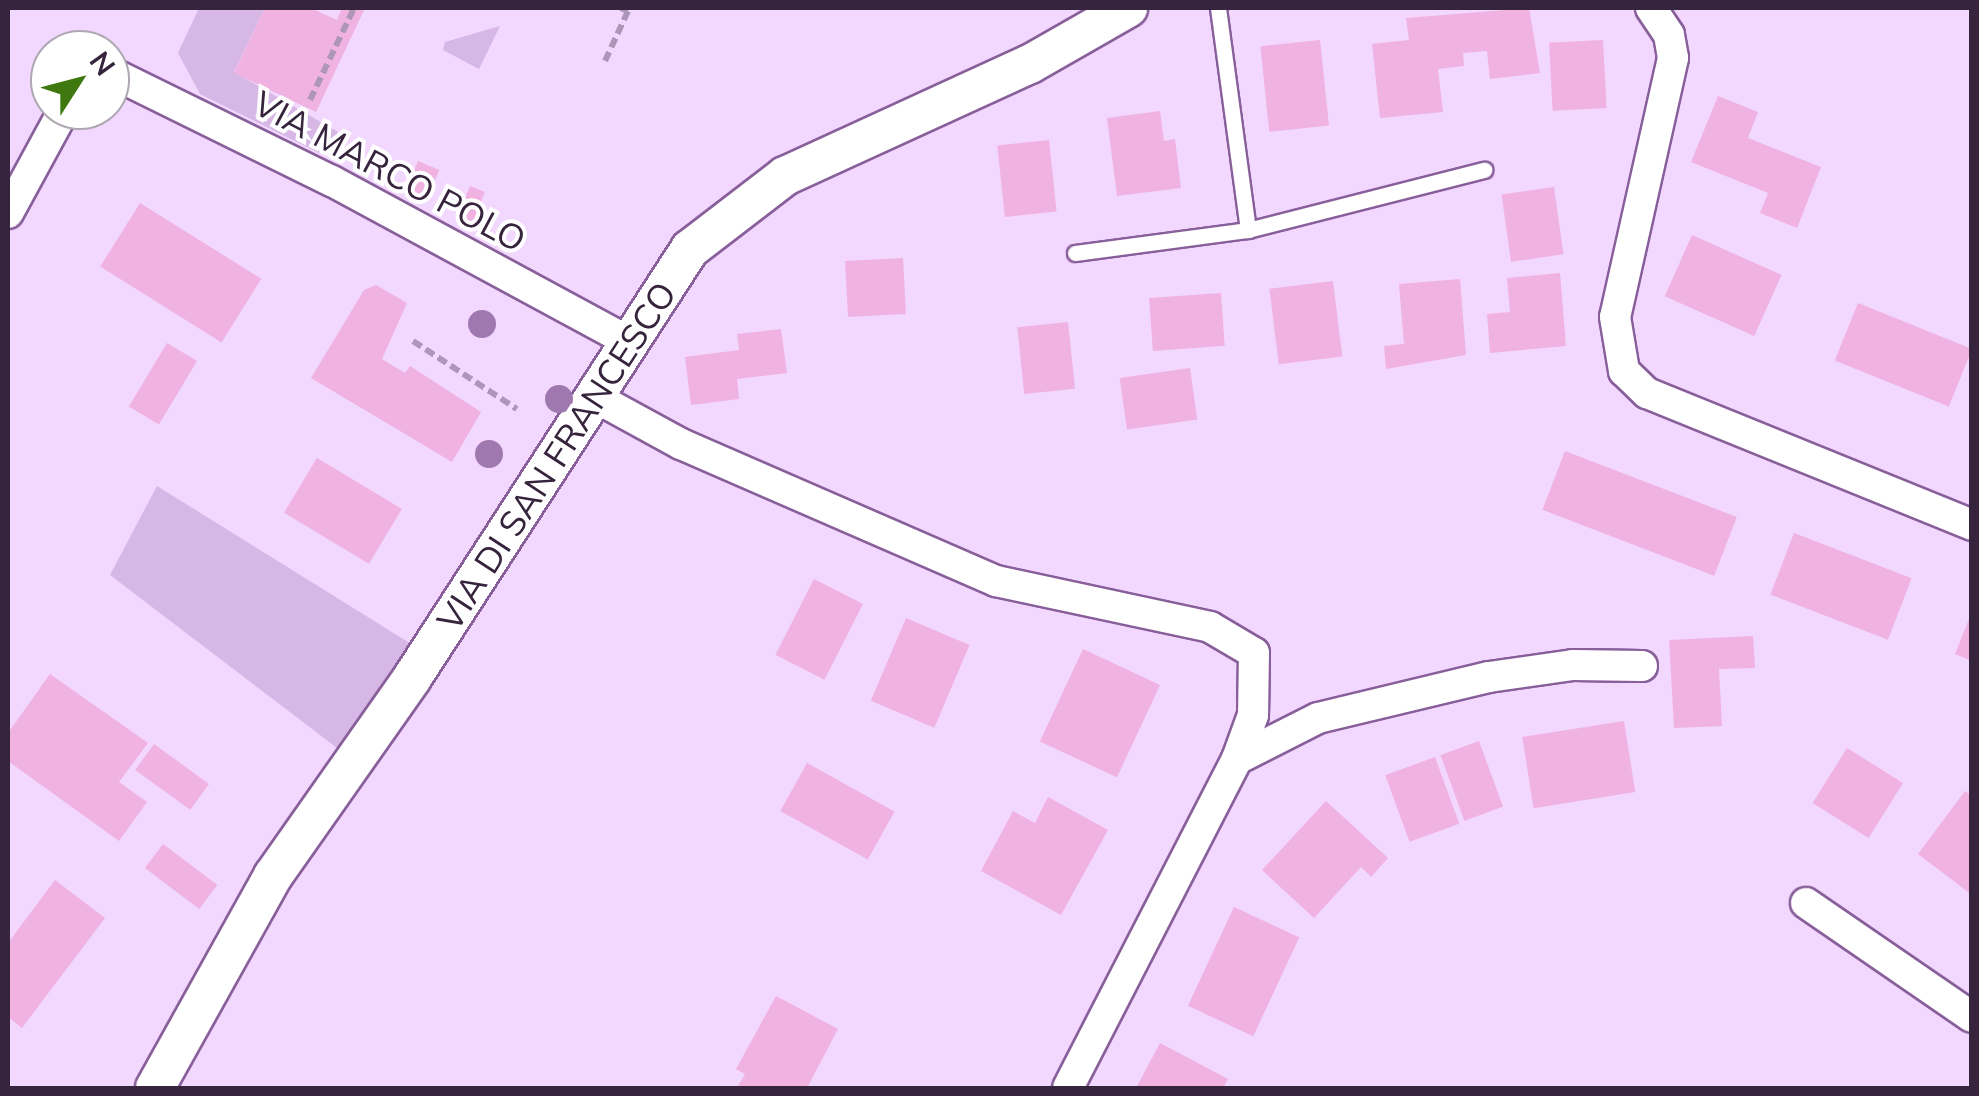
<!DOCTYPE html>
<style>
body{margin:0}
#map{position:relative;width:1979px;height:1096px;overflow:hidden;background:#f2d7fe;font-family:Mulish,sans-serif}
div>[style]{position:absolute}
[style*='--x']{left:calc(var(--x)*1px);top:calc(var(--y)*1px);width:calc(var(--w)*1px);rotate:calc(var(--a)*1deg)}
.green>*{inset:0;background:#d7b7e6}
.building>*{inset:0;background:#f0b2e1;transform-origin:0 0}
.path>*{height:6px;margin-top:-3px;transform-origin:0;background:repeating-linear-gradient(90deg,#ae96b8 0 10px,transparent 0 15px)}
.roads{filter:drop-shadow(2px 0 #885f9a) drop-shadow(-2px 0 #885f9a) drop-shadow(0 2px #885f9a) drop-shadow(0 -2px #885f9a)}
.service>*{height:15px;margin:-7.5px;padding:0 7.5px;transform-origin:7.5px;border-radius:7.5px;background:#fff}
.minor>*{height:30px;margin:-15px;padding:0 15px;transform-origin:15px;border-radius:15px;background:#fff}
.tertiary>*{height:38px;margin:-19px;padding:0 19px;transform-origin:19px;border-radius:19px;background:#fff}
.trees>*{width:28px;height:28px;margin:-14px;border-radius:50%;background:#a078b0}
span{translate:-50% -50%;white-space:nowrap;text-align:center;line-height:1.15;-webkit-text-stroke:8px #fff;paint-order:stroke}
.street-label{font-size:35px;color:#36243d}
.frame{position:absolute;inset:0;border:10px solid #36243d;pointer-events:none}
.north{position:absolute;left:30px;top:30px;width:100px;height:100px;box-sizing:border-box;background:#fff;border:2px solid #afa7b1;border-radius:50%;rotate:54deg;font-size:28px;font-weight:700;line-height:40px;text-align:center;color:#36243d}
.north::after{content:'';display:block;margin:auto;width:35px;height:45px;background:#3e780e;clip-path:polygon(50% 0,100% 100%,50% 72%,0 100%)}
</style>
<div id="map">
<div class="green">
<i style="clip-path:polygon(199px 8px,265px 8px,234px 72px,338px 132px,330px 150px,319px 153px,200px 94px,178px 53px)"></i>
<i style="clip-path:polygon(500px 26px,479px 69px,443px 50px,445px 42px)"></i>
<i style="clip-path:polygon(157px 486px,416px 647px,341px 751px,110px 575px)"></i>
</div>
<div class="building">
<i style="clip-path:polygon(265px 8px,311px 8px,337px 20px,342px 8px,365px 8px,316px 112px,234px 73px)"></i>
<i style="clip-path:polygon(1529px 8px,1540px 73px,1490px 79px,1487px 51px,1463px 53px,1464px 66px,1438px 69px,1443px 112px,1380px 118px,1372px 44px,1409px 40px,1406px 18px)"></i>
<i style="left:1320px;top:40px;width:86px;height:60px;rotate:84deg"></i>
<i style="left:1603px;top:40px;width:68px;height:54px;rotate:87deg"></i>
<i style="clip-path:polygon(1718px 96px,1758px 112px,1748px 138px,1821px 167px,1797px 228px,1760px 213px,1768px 193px,1691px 162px)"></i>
<i style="clip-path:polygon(1160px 111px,1164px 141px,1175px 139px,1181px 188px,1117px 196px,1107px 118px)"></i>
<i style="left:1049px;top:140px;width:72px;height:52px;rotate:84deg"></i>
<i style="left:418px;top:161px;width:23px;height:33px;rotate:23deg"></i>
<i style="left:470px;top:186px;width:16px;height:34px;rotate:22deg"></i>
<i style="left:1554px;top:187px;width:68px;height:53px;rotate:82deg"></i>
<i style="left:140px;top:203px;width:143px;height:75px;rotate:32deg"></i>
<i style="left:1692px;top:235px;width:98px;height:67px;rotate:24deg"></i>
<i style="left:903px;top:258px;width:56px;height:58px;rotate:87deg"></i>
<i style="clip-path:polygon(1560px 273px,1566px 346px,1490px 353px,1487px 314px,1510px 312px,1507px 278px)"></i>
<i style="clip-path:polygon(1460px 279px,1466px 355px,1386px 369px,1384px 346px,1404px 344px,1399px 284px)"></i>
<i style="left:1333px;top:281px;width:76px;height:64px;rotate:83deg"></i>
<i style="clip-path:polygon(376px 285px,407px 303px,382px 359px,405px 373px,410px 366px,481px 412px,452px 462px,311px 378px,364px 290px)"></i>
<i style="left:1221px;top:293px;width:53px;height:72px;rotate:86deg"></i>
<i style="left:1858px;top:303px;width:123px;height:62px;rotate:22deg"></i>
<i style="left:1068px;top:322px;width:67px;height:51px;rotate:84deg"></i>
<i style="clip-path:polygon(781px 329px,787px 373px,737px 379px,739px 399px,691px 405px,685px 357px,739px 350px,737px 334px)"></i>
<i style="left:167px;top:343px;width:35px;height:74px;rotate:31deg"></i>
<i style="left:1190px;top:368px;width:52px;height:71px;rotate:82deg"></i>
<i style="left:1565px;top:451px;width:184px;height:63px;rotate:21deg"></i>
<i style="left:317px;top:458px;width:99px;height:64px;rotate:31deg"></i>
<i style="left:1794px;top:533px;width:126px;height:66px;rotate:21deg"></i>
<i style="left:814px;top:579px;width:55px;height:85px;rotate:27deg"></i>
<i style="clip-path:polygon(1971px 614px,1972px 614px,1972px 661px,1955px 654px)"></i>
<i style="left:906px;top:618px;width:69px;height:90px;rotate:23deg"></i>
<i style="clip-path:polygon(1753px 636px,1755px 668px,1719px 669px,1722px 726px,1674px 728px,1669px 640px)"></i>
<i style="left:1083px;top:649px;width:85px;height:102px;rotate:25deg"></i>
<i style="clip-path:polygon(50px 674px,148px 743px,119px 782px,147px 802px,119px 841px,8px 761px,8px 733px)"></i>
<i style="left:1624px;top:721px;width:72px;height:103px;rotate:81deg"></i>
<i style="left:1479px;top:741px;width:70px;height:41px;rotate:70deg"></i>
<i style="left:154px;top:744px;width:68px;height:32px;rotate:36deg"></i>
<i style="left:1847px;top:748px;width:66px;height:65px;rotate:32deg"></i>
<i style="left:1435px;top:757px;width:71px;height:53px;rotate:70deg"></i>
<i style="left:807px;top:763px;width:100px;height:55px;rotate:29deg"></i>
<i style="clip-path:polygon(1965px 791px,1972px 796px,1972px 895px,1918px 854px)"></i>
<i style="clip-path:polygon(1048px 797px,1108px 830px,1061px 915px,981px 871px,1013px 811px,1035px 823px)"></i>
<i style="clip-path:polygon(1326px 801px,1388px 858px,1371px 877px,1361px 867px,1314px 918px,1262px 870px)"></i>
<i style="left:163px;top:844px;width:68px;height:30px;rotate:37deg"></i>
<i style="clip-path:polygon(55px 880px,105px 918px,22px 1028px,8px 1017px,8px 943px)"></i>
<i style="left:1234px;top:907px;width:72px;height:109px;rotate:25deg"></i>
<i style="clip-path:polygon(776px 996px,838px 1029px,807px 1088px,737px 1088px,745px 1074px,736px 1069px)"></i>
<i style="clip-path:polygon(1160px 1043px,1228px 1079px,1223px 1088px,1136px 1088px)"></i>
</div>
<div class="path">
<i style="--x:605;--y:61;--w:55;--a:-65.3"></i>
<i style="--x:628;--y:11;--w:8;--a:-157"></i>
<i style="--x:310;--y:100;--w:102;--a:-64.4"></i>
<i style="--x:413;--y:341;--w:124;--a:33.2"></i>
</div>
<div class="roads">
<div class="service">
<i style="--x:1218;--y:8;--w:224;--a:82.3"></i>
<i style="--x:1075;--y:253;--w:175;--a:-7.6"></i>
<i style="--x:1248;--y:230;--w:244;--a:-14.3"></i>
</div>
<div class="minor">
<i style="--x:1651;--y:8;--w:32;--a:56"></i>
<i style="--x:1669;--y:35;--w:23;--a:80"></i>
<i style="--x:1673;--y:58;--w:265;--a:102.6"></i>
<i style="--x:1615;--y:317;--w:55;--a:80.5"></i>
<i style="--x:1624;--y:371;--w:32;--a:44"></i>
<i style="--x:1647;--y:393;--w:351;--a:22.1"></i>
<i style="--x:110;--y:72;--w:247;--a:26.2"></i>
<i style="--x:332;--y:181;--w:340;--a:28.4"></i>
<i style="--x:8;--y:213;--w:117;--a:-61.5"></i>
<i style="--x:595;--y:397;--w:98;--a:28.7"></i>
<i style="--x:681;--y:444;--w:344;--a:23.5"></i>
<i style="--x:996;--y:581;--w:219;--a:12.1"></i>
<i style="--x:1210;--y:627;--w:51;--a:30.6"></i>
<i style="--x:1254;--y:653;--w:62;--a:90.9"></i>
<i style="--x:1253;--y:715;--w:47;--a:110"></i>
<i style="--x:1237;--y:759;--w:370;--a:117.2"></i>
<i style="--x:1237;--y:759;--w:91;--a:-26.8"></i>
<i style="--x:1318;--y:718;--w:176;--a:-13.5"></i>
<i style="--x:1489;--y:677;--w:85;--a:-8.1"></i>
<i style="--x:1573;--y:665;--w:69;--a:0.8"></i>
<i style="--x:1806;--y:903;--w:201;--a:34.5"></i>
</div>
<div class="tertiary">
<i style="--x:155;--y:1088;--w:243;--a:-60.9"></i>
<i style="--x:273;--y:876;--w:242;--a:-54.9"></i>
<i style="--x:412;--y:678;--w:511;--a:-57.06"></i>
<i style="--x:690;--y:249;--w:120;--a:-37.5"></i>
<i style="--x:785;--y:176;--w:269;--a:-24.6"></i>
<i style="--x:1030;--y:64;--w:113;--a:-29.7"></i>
</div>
</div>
<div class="trees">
<i style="left:482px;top:324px"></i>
<i style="left:559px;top:399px"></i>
<i style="left:489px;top:454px"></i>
</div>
<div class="street-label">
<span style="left:390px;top:171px;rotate:28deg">VIA MARCO POLO</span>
<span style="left:556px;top:456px;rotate:-57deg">VIA DI SAN FRANCESCO</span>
</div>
<div class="frame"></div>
<div class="north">N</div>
</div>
